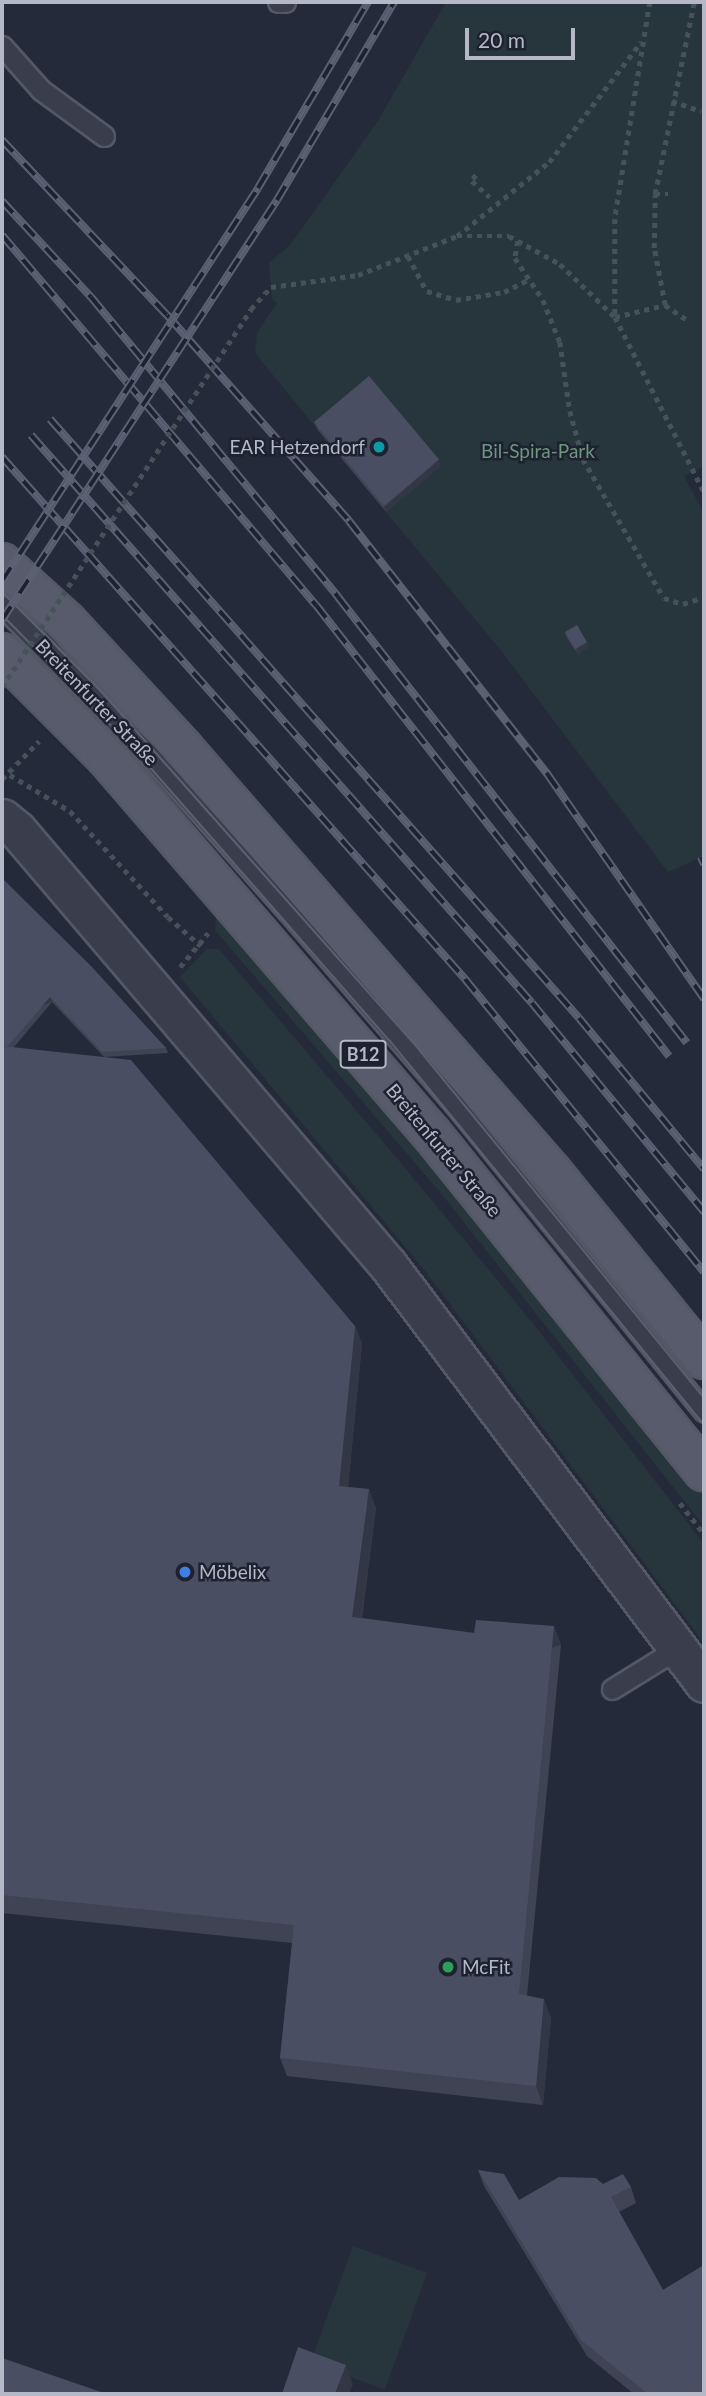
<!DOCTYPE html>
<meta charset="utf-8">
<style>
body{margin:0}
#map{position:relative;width:706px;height:2396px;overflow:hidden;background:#252a3b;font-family:Lato,sans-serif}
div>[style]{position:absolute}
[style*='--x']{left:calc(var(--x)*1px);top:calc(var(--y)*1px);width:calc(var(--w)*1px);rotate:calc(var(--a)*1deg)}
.green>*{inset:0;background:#27363c;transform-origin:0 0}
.path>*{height:4.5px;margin-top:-2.25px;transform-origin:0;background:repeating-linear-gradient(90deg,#455359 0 5px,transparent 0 10px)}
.roads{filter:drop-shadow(2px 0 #545866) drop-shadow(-2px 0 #545866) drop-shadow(0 2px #545866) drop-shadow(0 -2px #545866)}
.lane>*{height:19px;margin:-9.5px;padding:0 9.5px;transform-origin:9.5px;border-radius:9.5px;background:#393d4c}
.street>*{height:37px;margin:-18.5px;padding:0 18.5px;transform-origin:18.5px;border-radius:18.5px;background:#393d4c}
.primary>*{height:38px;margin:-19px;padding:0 19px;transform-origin:19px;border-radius:19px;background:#575b6b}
.tram>*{height:2px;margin:-1px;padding:0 1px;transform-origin:1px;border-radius:1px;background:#5b6072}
.rail>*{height:8px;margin-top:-4px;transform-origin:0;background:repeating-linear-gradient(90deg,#1e2230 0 16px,#5b6072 0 32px);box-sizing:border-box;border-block:2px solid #5b6072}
.path-bridge>*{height:4.5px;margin-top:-2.25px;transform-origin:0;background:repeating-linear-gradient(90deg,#455359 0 5px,transparent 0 10px)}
.wall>*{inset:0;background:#3f4354}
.shaded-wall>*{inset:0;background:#333745;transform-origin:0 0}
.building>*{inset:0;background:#494e62;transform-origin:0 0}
.dots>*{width:19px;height:19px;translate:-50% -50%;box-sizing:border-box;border:4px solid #1e2230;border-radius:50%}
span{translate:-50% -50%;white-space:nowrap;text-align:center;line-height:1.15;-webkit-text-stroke:5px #1e2230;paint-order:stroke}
.shield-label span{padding:2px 5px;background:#1e2230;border:2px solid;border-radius:5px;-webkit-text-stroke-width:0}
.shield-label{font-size:18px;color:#b4b8c7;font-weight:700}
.poi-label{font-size:19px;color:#b4b8c7}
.right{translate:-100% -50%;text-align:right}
.left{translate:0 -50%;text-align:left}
.park-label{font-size:19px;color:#6d967f}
.street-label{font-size:19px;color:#b4b8c7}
.frame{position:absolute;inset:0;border:4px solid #b4b8c7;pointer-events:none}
.scale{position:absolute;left:465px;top:28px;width:110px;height:32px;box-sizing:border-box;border:4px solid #b4b8c7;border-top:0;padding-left:9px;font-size:21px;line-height:24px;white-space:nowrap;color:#b4b8c7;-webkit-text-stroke:5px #1e2230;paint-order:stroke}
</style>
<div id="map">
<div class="green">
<i style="clip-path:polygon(446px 2px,704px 2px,704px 466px,684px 476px,704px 514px,704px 856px,668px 872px,503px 653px,386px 512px,441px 465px,317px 429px,255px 353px,257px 333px,277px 303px,272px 299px,269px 263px,290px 245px,378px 121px)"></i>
<i style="clip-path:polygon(217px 904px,704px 1482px,704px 1526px,440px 1192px,215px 930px)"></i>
<i style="clip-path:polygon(207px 949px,219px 949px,401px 1163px,535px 1326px,704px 1544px,704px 1643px,426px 1272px,180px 977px)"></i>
<i style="left:353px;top:2246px;width:79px;height:124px;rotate:20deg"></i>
</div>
<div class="path">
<i style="--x:650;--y:2;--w:220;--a:99.2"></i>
<i style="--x:615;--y:219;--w:98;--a:90"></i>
<i style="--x:615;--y:317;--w:196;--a:63"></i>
<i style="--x:672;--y:101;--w:31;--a:19"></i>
<i style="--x:476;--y:175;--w:7;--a:124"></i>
<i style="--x:472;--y:181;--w:24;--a:42"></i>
<i style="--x:655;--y:194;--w:13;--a:0"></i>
<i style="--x:457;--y:236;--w:52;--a:0"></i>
<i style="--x:509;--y:236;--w:58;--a:28.8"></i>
<i style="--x:560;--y:264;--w:76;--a:43.9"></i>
<i style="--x:615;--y:317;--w:51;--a:-13.5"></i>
<i style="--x:665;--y:305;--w:58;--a:-100.9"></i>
<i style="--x:654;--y:248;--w:54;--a:-88.9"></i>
<i style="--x:655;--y:194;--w:196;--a:-78.5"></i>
<i style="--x:518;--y:241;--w:17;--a:100"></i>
<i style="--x:515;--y:258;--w:50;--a:56.3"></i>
<i style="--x:543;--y:300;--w:45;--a:68"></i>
<i style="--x:560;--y:342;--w:70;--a:81.8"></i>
<i style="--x:570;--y:411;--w:50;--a:74.8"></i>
<i style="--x:583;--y:459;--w:161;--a:59.8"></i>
<i style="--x:664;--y:598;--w:20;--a:18"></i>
<i style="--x:683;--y:604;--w:22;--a:-18"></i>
<i style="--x:408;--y:256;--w:40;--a:62"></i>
<i style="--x:427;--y:291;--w:30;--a:17"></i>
<i style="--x:456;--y:300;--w:49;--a:-9.5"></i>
<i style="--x:504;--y:292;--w:28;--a:-27"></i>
<i style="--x:665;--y:305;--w:25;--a:34"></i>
<i style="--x:251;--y:309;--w:30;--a:-48"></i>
<i style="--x:271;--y:287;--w:88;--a:-7.9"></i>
<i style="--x:358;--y:275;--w:106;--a:-21.5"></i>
<i style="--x:457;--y:236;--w:118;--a:-38.8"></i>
<i style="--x:549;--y:162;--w:151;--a:-52.5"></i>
<i style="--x:10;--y:775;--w:70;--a:31"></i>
<i style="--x:70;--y:811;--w:144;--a:47.2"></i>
<i style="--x:168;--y:917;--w:44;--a:41.3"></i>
<i style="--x:2;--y:779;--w:53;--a:-45.8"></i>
<i style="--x:180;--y:967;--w:44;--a:-50.5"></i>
<i style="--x:680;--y:1503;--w:39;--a:52"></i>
</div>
<div class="roads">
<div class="lane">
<i style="--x:278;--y:2;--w:7;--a:0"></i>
<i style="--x:2;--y:46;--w:59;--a:48.4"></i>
<i style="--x:41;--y:90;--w:78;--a:36.1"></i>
<i style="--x:2;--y:606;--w:208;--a:45.4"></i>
<i style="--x:148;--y:754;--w:225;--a:48.4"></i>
<i style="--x:297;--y:922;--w:242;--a:49.2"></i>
<i style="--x:455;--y:1105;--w:395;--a:50.9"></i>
<i style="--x:612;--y:1689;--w:78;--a:-31.8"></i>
</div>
<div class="street">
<i style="--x:2;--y:818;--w:19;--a:39"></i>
<i style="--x:17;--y:830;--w:572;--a:49.54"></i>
<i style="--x:388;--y:1265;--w:524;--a:52.91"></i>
</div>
<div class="primary">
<i style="--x:2;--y:563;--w:86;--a:42.2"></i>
<i style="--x:66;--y:621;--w:173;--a:47.3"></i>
<i style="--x:183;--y:748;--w:562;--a:48.97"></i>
<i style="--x:552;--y:1172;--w:241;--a:50.9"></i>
<i style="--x:2;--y:653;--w:147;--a:45"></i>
<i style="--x:106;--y:757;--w:496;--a:49.2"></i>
<i style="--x:430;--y:1132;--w:436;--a:51.1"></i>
</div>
</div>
<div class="tram">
<i style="--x:2;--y:592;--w:137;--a:45"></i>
<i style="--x:99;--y:689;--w:484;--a:48.4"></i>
<i style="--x:420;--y:1051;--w:448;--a:50.7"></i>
<i style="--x:2;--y:615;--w:187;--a:45.4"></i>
<i style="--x:133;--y:748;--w:388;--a:48.8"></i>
<i style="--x:389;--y:1040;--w:497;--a:50.7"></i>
</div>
<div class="rail">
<i style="--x:2;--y:140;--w:241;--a:46.7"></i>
<i style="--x:167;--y:315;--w:275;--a:48.5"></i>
<i style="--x:349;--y:521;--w:323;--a:51.9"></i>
<i style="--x:548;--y:775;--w:273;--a:55.1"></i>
<i style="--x:2;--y:201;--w:131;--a:47.2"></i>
<i style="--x:91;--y:297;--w:389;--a:50.5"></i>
<i style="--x:338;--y:597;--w:566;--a:51.96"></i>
<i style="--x:2;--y:235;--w:485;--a:49.7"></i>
<i style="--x:316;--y:605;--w:573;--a:51.95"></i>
<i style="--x:50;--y:419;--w:799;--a:48.55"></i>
<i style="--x:579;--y:1018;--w:196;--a:50.4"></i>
<i style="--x:31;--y:435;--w:757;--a:48.59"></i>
<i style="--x:532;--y:1003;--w:271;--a:50.5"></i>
<i style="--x:2;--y:457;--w:698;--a:48.43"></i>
<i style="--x:465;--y:979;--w:378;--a:50.8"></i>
<i style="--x:2;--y:581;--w:469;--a:-56.9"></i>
<i style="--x:258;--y:188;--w:216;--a:-59.4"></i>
<i style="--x:2;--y:620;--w:502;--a:-56.78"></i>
<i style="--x:277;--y:200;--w:230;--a:-59.4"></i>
<i style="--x:701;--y:857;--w:8;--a:67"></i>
</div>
<div class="path-bridge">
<i style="--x:2;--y:687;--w:453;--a:-56.6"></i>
</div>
<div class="wall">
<i style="clip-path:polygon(316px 424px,441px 466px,386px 512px,317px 429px)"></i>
<i style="clip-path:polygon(565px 633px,587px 642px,589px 647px,578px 654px,567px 638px)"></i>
<i style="clip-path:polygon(2px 878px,166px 1048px,168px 1053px,104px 1057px,52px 1002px,14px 1047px,355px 1326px,362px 1344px,348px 1487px,376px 1508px,362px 1618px,474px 1633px,554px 1626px,561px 1645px,527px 1996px,551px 2018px,543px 2105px,287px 2076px,280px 2058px,292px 1943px,2px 1913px)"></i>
<i style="clip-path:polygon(478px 2170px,519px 2200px,603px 2184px,631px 2187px,636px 2203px,619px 2212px,663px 2290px,704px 2265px,704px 2394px,634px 2394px,587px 2356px,484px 2186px)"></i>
</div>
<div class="shaded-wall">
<i style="clip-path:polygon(439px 460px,441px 466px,386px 512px,384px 507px)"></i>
<i style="clip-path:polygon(587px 642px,589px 647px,578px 654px,576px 649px)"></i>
<i style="left:50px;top:997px;width:5px;height:65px;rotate:68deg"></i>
<i style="clip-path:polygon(355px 1326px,362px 1344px,346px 1505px,339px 1486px)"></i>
<i style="clip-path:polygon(369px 1489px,376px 1508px,359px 1636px,352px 1617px)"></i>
<i style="left:554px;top:1626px;width:20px;height:370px;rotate:70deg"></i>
<i style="clip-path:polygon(544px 1999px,551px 2018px,543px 2105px,536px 2086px)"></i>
<i style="clip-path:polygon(346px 2365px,353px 2384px,349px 2394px,335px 2394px)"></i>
</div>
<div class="building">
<i style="left:369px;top:376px;width:109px;height:72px;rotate:50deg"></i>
<i style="left:577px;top:625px;width:20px;height:14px;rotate:60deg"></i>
<i style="clip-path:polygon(2px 878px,91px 966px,166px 1048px,102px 1052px,50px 997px,8px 1046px,2px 1046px)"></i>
<i style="clip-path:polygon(2px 1046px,131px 1060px,355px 1326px,339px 1486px,369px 1489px,352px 1617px,474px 1633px,476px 1620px,554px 1626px,519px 1994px,544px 1999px,536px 2086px,280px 2058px,294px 1925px,2px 1895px)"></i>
<i style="clip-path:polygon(478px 2170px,504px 2174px,519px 2200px,559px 2177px,596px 2178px,603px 2184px,623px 2174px,631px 2187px,611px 2197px,663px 2290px,704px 2265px,704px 2384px,702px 2385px,704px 2394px,648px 2394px,581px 2340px)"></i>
<i style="clip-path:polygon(298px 2347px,346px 2365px,335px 2394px,282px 2394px)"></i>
<i style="clip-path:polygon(2px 2358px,107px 2394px,2px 2394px)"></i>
</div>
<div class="dots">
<i style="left:379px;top:447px;background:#0f9aa8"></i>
<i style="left:185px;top:1572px;background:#3f7fe0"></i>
<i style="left:448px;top:1967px;background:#2e9e5b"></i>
</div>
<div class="shield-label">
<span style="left:363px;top:1054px">B12</span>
</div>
<div class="poi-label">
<span class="right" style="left:365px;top:447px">EAR Hetzendorf</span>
<span class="left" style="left:199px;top:1572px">Möbelix</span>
<span class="left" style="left:462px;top:1967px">McFit</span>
</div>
<div class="park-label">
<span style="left:538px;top:451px">Bil-Spira-Park</span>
</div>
<div class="street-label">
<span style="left:97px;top:702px;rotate:46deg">Breitenfurter Straße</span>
<span style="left:444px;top:1150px;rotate:50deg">Breitenfurter Straße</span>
</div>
<div class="frame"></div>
<div class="scale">20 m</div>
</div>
